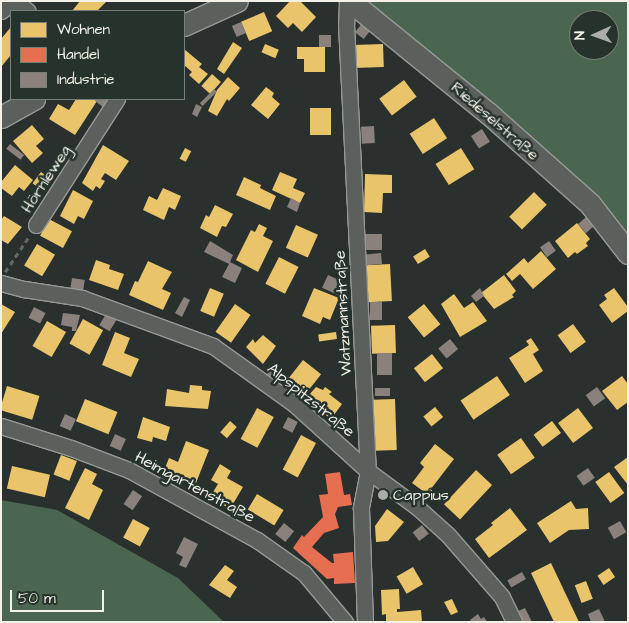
<!DOCTYPE html>
<meta charset="utf-8">
<style>
body{margin:0}
#map{position:relative;width:629px;height:623px;overflow:hidden;background:#29302d;font-family:"Architects Daughter",sans-serif}
div>[style]{position:absolute}
[style*='--x']{left:calc(var(--x)*1px);top:calc(var(--y)*1px);width:calc(var(--w)*1px);rotate:calc(var(--a)*1deg)}
.green>*{inset:0;background:#4b6650}
.homes>*{inset:0;background:#e9c46a;transform-origin:0 0}
.shops>*{inset:0;background:#e76f51}
.industry>*{inset:0;background:#8a817c;transform-origin:0 0}
.path>*{height:2.5px;margin-top:-1.25px;transform-origin:0;background:repeating-linear-gradient(90deg,#646764 0 5px,transparent 0 9px)}
.roads{filter:drop-shadow(1px 0 #969996) drop-shadow(-1px 0 #969996) drop-shadow(0 1px #969996) drop-shadow(0 -1px #969996)}
.street>*{height:15px;margin:-7.5px;padding:0 7.5px;transform-origin:7.5px;border-radius:7.5px;background:#5c605c}
.secondary>*{height:21px;margin:-10.5px;padding:0 10.5px;transform-origin:10.5px;border-radius:10.5px;background:#5c605c}
.dots>*{width:14px;height:14px;translate:-50% -50%;box-sizing:border-box;border:2px solid #26332d;border-radius:50%}
span{translate:-50% -50%;white-space:nowrap;text-align:center;line-height:1.15;-webkit-text-stroke:5px #26332d;paint-order:stroke}
.street-label{font-size:16px;color:#f4f1e8}
.poi-label{font-size:16px;color:#f4f1e8}
.left{translate:0 -50%;text-align:left}
.frame{position:absolute;inset:0;border:2px solid #f4f1e8;pointer-events:none}
.legend{position:absolute;left:10px;top:10px;width:175px;height:90px;box-sizing:border-box;background:#26332d;border:1px solid #787f78;margin:0;padding:6px 9px;list-style:none;font-size:15px;color:#f4f1e8}
.legend li{display:flex;align-items:center;gap:10px;height:25px}
.legend b{width:25px;border:1px solid #787f78}
.north{position:absolute;left:569px;top:10px;width:50px;height:50px;box-sizing:border-box;background:#26332d;border:1px solid #787f78;border-radius:50%;rotate:268deg;font-size:14px;font-weight:700;line-height:20px;text-align:center;color:#f4f1e8}
.north::after{content:'';display:block;margin:auto;width:18px;height:22px;background:#adada7;clip-path:polygon(50% 0,100% 100%,50% 72%,0 100%)}
.scale{position:absolute;left:10px;top:590px;width:94px;height:22px;box-sizing:border-box;border:2px solid #f4f1e8;border-top:0;padding-left:6px;font-size:15px;line-height:18px;white-space:nowrap;color:#f4f1e8;-webkit-text-stroke:4px #26332d;paint-order:stroke}
</style>
<div id="map">
<div class="green">
<i style="clip-path:polygon(evenodd,362px 1px,628px 1px,628px 236px,362px 1px,579px 20px,609px 20px,609px 50px,579px 50px,579px 20px)"></i>
<i style="clip-path:polygon(1px 500px,57px 510px,178px 578px,224px 622px,1px 622px)"></i>
</div>
<div class="homes">
<i style="clip-path:polygon(80px 1px,107px 1px,97px 11px,72px 11px)"></i>
<i style="clip-path:polygon(290px 1px,300px 1px,316px 17px,302px 32px,293px 23px,288px 28px,276px 16px)"></i>
<i style="left:264px;top:12px;width:21px;height:25px;rotate:67deg"></i>
<i style="clip-path:polygon(11px 27px,11px 55px,1px 67px,1px 39px)"></i>
<i style="clip-path:polygon(233px 42px,242px 48px,224px 74px,217px 69px)"></i>
<i style="left:265px;top:44px;width:15px;height:9px;rotate:23deg"></i>
<i style="left:383px;top:44px;width:23px;height:30px;rotate:88deg"></i>
<i style="clip-path:polygon(297px 47px,325px 47px,325px 72px,304px 72px,304px 59px,297px 59px)"></i>
<i style="clip-path:polygon(184px 49px,202px 64px,199px 67px,208px 74px,199px 84px,189px 75px,192px 72px,184px 65px)"></i>
<i style="left:212px;top:74px;width:12px;height:16px;rotate:42deg"></i>
<i style="clip-path:polygon(228px 77px,240px 88px,229px 101px,227px 99px,217px 116px,208px 111px,217px 90px)"></i>
<i style="left:404px;top:80px;width:21px;height:31px;rotate:53deg"></i>
<i style="clip-path:polygon(266px 87px,274px 93px,272px 97px,280px 104px,268px 119px,251px 105px)"></i>
<i style="clip-path:polygon(76px 99px,93px 99px,97px 101px,75px 135px,49px 119px,58px 104px,69px 110px)"></i>
<i style="left:310px;top:108px;width:21px;height:27px"></i>
<i style="left:434px;top:118px;width:24px;height:29px;rotate:57deg"></i>
<i style="clip-path:polygon(32px 125px,44px 139px,36px 146px,43px 153px,32px 163px,13px 141px)"></i>
<i style="clip-path:polygon(103px 145px,129px 161px,116px 180px,105px 173px,101px 179px,105px 181px,100px 189px,96px 186px,93px 191px,82px 183px)"></i>
<i style="left:185px;top:148px;width:7px;height:12px;rotate:27deg"></i>
<i style="left:461px;top:148px;width:25px;height:30px;rotate:58deg"></i>
<i style="clip-path:polygon(15px 165px,33px 180px,24px 191px,19px 187px,12px 196px,1px 188px,1px 182px)"></i>
<i style="left:41px;top:172px;width:10px;height:14px;rotate:37deg"></i>
<i style="clip-path:polygon(280px 172px,297px 179px,293px 188px,305px 193px,300px 203px,272px 190px)"></i>
<i style="clip-path:polygon(365px 174px,392px 175px,392px 193px,383px 193px,382px 213px,364px 212px)"></i>
<i style="clip-path:polygon(244px 177px,261px 185px,260px 188px,276px 196px,270px 210px,236px 195px)"></i>
<i style="clip-path:polygon(163px 188px,181px 196px,175px 210px,169px 207px,164px 220px,143px 210px,149px 196px,157px 200px)"></i>
<i style="clip-path:polygon(73px 190px,93px 201px,84px 219px,78px 216px,74px 224px,60px 216px)"></i>
<i style="left:534px;top:192px;width:18px;height:35px;rotate:45deg"></i>
<i style="clip-path:polygon(215px 205px,233px 214px,226px 227px,222px 226px,217px 237px,200px 228px,206px 215px,209px 217px)"></i>
<i style="clip-path:polygon(4px 216px,22px 227px,8px 244px,1px 240px,1px 220px)"></i>
<i style="left:49px;top:219px;width:26px;height:19px;rotate:28deg"></i>
<i style="clip-path:polygon(577px 223px,590px 239px,586px 243px,588px 246px,577px 254px,575px 252px,568px 258px,555px 241px)"></i>
<i style="clip-path:polygon(259px 224px,267px 228px,263px 236px,273px 241px,258px 272px,236px 260px,251px 230px,255px 232px)"></i>
<i style="left:296px;top:225px;width:24px;height:25px;rotate:24deg"></i>
<i style="left:37px;top:244px;width:21px;height:25px;rotate:31deg"></i>
<i style="left:425px;top:249px;width:9px;height:14px;rotate:58deg"></i>
<i style="clip-path:polygon(541px 251px,556px 269px,533px 289px,520px 274px,512px 281px,506px 274px,524px 258px,528px 263px)"></i>
<i style="left:279px;top:257px;width:22px;height:30px;rotate:27deg"></i>
<i style="clip-path:polygon(96px 260px,110px 265px,109px 269px,124px 274px,118px 290px,89px 280px)"></i>
<i style="clip-path:polygon(148px 261px,172px 272px,162px 289px,171px 293px,163px 310px,129px 295px,135px 281px,138px 282px)"></i>
<i style="left:390px;top:264px;width:37px;height:24px;rotate:87deg"></i>
<i style="clip-path:polygon(504px 275px,516px 291px,512px 295px,514px 297px,494px 309px,481px 293px)"></i>
<i style="left:210px;top:288px;width:15px;height:25px;rotate:23deg"></i>
<i style="clip-path:polygon(314px 288px,339px 298px,330px 320px,323px 317px,320px 324px,302px 316px)"></i>
<i style="clip-path:polygon(614px 288px,628px 307px,628px 311px,612px 323px,599px 305px,607px 299px,604px 295px)"></i>
<i style="clip-path:polygon(454px 294px,464px 308px,473px 302px,487px 321px,460px 337px,441px 304px)"></i>
<i style="clip-path:polygon(1px 304px,15px 312px,1px 334px)"></i>
<i style="left:235px;top:304px;width:19px;height:34px;rotate:35deg"></i>
<i style="left:424px;top:304px;width:26px;height:21px;rotate:51deg"></i>
<i style="left:83px;top:319px;width:23px;height:28px;rotate:29deg"></i>
<i style="left:47px;top:321px;width:22px;height:29px;rotate:30deg"></i>
<i style="left:573px;top:324px;width:22px;height:19px;rotate:54deg"></i>
<i style="left:395px;top:325px;width:28px;height:24px;rotate:88deg"></i>
<i style="clip-path:polygon(115px 332px,130px 338px,124px 353px,139px 359px,131px 377px,102px 365px)"></i>
<i style="left:336px;top:332px;width:7px;height:18px;rotate:82deg"></i>
<i style="clip-path:polygon(263px 335px,276px 346px,263px 364px,246px 347px,253px 339px,255px 343px)"></i>
<i style="clip-path:polygon(531px 338px,539px 350px,533px 354px,543px 371px,525px 383px,509px 358px,529px 345px,526px 341px)"></i>
<i style="left:432px;top:354px;width:18px;height:23px;rotate:52deg"></i>
<i style="left:303px;top:360px;width:23px;height:23px;rotate:38deg"></i>
<i style="left:497px;top:376px;width:23px;height:44px;rotate:56deg"></i>
<i style="clip-path:polygon(622px 376px,628px 384px,628px 402px,617px 410px,602px 391px)"></i>
<i style="clip-path:polygon(190px 385px,202px 386px,202px 390px,211px 391px,208px 409px,165px 406px,167px 389px,189px 393px)"></i>
<i style="left:7px;top:386px;width:34px;height:25px;rotate:17deg"></i>
<i style="clip-path:polygon(316px 387px,323px 390px,325px 387px,332px 392px,329px 394px,342px 404px,331px 419px,309px 402px,312px 398px,309px 395px)"></i>
<i style="left:85px;top:399px;width:35px;height:24px;rotate:22deg"></i>
<i style="left:395px;top:399px;width:51px;height:22px;rotate:88deg"></i>
<i style="left:435px;top:407px;width:13px;height:15px;rotate:51deg"></i>
<i style="left:257px;top:408px;width:19px;height:35px;rotate:28deg"></i>
<i style="left:578px;top:408px;width:25px;height:25px;rotate:53deg"></i>
<i style="clip-path:polygon(143px 417px,170px 427px,166px 441px,153px 437px,152px 442px,137px 438px)"></i>
<i style="left:230px;top:421px;width:9px;height:15px;rotate:41deg"></i>
<i style="left:552px;top:421px;width:15px;height:23px;rotate:53deg"></i>
<i style="left:301px;top:435px;width:17px;height:39px;rotate:28deg"></i>
<i style="left:521px;top:438px;width:24px;height:29px;rotate:55deg"></i>
<i style="clip-path:polygon(186px 441px,209px 450px,196px 483px,173px 474px,174px 471px,165px 468px,169px 458px,178px 462px)"></i>
<i style="clip-path:polygon(435px 444px,454px 459px,427px 494px,412px 483px,424px 467px,420px 463px)"></i>
<i style="left:61px;top:455px;width:17px;height:21px;rotate:21deg"></i>
<i style="clip-path:polygon(628px 457px,628px 485px,614px 467px)"></i>
<i style="clip-path:polygon(220px 464px,231px 471px,227px 478px,243px 487px,230px 509px,210px 497px,218px 484px,211px 480px)"></i>
<i style="left:12px;top:466px;width:39px;height:23px;rotate:13deg"></i>
<i style="clip-path:polygon(85px 468px,97px 474px,92px 484px,103px 490px,89px 520px,65px 508px)"></i>
<i style="left:476px;top:470px;width:22px;height:47px;rotate:43deg"></i>
<i style="left:609px;top:472px;width:26px;height:17px;rotate:54deg"></i>
<i style="left:257px;top:494px;width:31px;height:18px;rotate:31deg"></i>
<i style="clip-path:polygon(571px 501px,576px 509px,588px 508px,589px 529px,569px 530px,550px 543px,537px 523px)"></i>
<i style="clip-path:polygon(510px 508px,527px 530px,489px 558px,475px 539px,493px 525px,491px 523px)"></i>
<i style="clip-path:polygon(387px 509px,404px 522px,388px 541px,376px 542px,375px 526px)"></i>
<i style="left:133px;top:519px;width:19px;height:21px;rotate:28deg"></i>
<i style="clip-path:polygon(551px 563px,579px 622px,554px 622px,531px 573px)"></i>
<i style="clip-path:polygon(225px 565px,234px 571px,227px 580px,237px 587px,230px 598px,209px 585px)"></i>
<i style="left:413px;top:567px;width:20px;height:19px;rotate:60deg"></i>
<i style="left:609px;top:568px;width:11px;height:14px;rotate:56deg"></i>
<i style="left:586px;top:581px;width:19px;height:12px;rotate:69deg"></i>
<i style="clip-path:polygon(399px 589px,400px 609px,397px 609px,397px 612px,421px 610px,422px 622px,386px 622px,386px 614px,382px 615px,381px 590px)"></i>
<i style="clip-path:polygon(452px 599px,458px 612px,451px 615px,444px 602px)"></i>
</div>
<div class="shops">
<i style="clip-path:polygon(340px 472px,344px 495px,350px 494px,352px 505px,338px 507px,335px 514px,339px 528px,324px 533px,312px 547px,332px 563px,334px 563px,333px 554px,353px 552px,355px 583px,334px 584px,334px 578px,327px 579px,293px 548px,302px 535px,304px 537px,323px 517px,319px 495px,328px 494px,325px 474px)"></i>
</div>
<div class="industry">
<i style="left:241px;top:22px;width:12px;height:10px;rotate:66deg"></i>
<i style="left:363px;top:22px;width:11px;height:13px;rotate:38deg"></i>
<i style="left:319px;top:35px;width:12px;height:12px"></i>
<i style="left:214px;top:89px;width:4px;height:20px;rotate:45deg"></i>
<i style="clip-path:polygon(93px 99px,112px 99px,105px 109px)"></i>
<i style="clip-path:polygon(196px 104px,202px 107px,197px 117px,192px 114px)"></i>
<i style="left:374px;top:126px;width:17px;height:13px;rotate:87deg"></i>
<i style="left:482px;top:129px;width:15px;height:13px;rotate:58deg"></i>
<i style="left:10px;top:144px;width:18px;height:6px;rotate:38deg"></i>
<i style="clip-path:polygon(291px 198px,300px 203px,297px 212px,287px 207px)"></i>
<i style="left:586px;top:217px;width:12px;height:11px;rotate:48deg"></i>
<i style="left:364px;top:234px;width:18px;height:16px"></i>
<i style="clip-path:polygon(210px 241px,233px 255px,230px 262px,242px 268px,235px 283px,222px 277px,229px 264px,204px 252px)"></i>
<i style="left:549px;top:241px;width:12px;height:11px;rotate:55deg"></i>
<i style="left:381px;top:253px;width:11px;height:16px;rotate:85deg"></i>
<i style="left:328px;top:275px;width:17px;height:14px;rotate:25deg"></i>
<i style="left:72px;top:278px;width:13px;height:13px;rotate:9deg"></i>
<i style="clip-path:polygon(480px 288px,484px 296px,476px 302px,471px 296px)"></i>
<i style="clip-path:polygon(184px 297px,190px 300px,182px 317px,175px 313px)"></i>
<i style="left:382px;top:302px;width:18px;height:12px;rotate:90deg"></i>
<i style="left:34px;top:307px;width:13px;height:12px;rotate:27deg"></i>
<i style="clip-path:polygon(63px 313px,80px 315px,76px 331px,72px 331px,72px 327px,61px 325px)"></i>
<i style="left:106px;top:314px;width:12px;height:13px;rotate:31deg"></i>
<i style="left:450px;top:339px;width:13px;height:15px;rotate:51deg"></i>
<i style="left:392px;top:353px;width:22px;height:15px;rotate:90deg"></i>
<i style="clip-path:polygon(274px 365px,294px 382px,290px 387px,281px 379px,276px 384px,266px 375px)"></i>
<i style="left:597px;top:387px;width:14px;height:14px;rotate:54deg"></i>
<i style="left:390px;top:388px;width:8px;height:15px;rotate:90deg"></i>
<i style="left:65px;top:414px;width:12px;height:13px;rotate:24deg"></i>
<i style="left:288px;top:417px;width:11px;height:12px;rotate:27deg"></i>
<i style="left:115px;top:434px;width:12px;height:13px;rotate:24deg"></i>
<i style="left:588px;top:468px;width:12px;height:14px;rotate:55deg"></i>
<i style="left:133px;top:490px;width:11px;height:17px;rotate:34deg"></i>
<i style="left:620px;top:521px;width:13px;height:14px;rotate:61deg"></i>
<i style="left:284px;top:523px;width:13px;height:14px;rotate:39deg"></i>
<i style="left:422px;top:525px;width:11px;height:12px;rotate:52deg"></i>
<i style="clip-path:polygon(184px 537px,198px 544px,186px 568px,179px 565px,183px 557px,176px 553px)"></i>
<i style="left:522px;top:572px;width:8px;height:17px;rotate:60deg"></i>
<i style="clip-path:polygon(525px 608px,532px 622px,518px 622px,514px 613px)"></i>
<i style="clip-path:polygon(599px 609px,605px 622px,591px 622px,588px 614px)"></i>
<i style="clip-path:polygon(478px 614px,481px 619px,484px 617px,487px 622px,471px 622px,470px 620px)"></i>
</div>
<div class="path">
<i style="--x:5;--y:272;--w:45;--a:-56"></i>
</div>
<div class="roads">
<div class="street">
<i style="--x:15;--y:1;--w:16;--a:38"></i>
<i style="--x:347;--y:1;--w:23;--a:92"></i>
<i style="--x:346;--y:24;--w:448;--a:87.2"></i>
<i style="--x:368;--y:471;--w:38;--a:101"></i>
<i style="--x:361;--y:508;--w:114;--a:88"></i>
<i style="--x:1;--y:11;--w:16;--a:-38"></i>
<i style="--x:36;--y:225;--w:150;--a:-57.3"></i>
<i style="--x:1;--y:283;--w:24;--a:15"></i>
<i style="--x:24;--y:289;--w:59;--a:8.8"></i>
<i style="--x:82;--y:298;--w:140;--a:20.1"></i>
<i style="--x:213;--y:346;--w:100;--a:35.6"></i>
<i style="--x:294;--y:404;--w:100;--a:42.2"></i>
<i style="--x:368;--y:471;--w:61;--a:36.3"></i>
<i style="--x:417;--y:507;--w:42;--a:42.1"></i>
<i style="--x:448;--y:535;--w:82;--a:48.9"></i>
<i style="--x:502;--y:597;--w:28;--a:64"></i>
<i style="--x:1;--y:426;--w:73;--a:17.4"></i>
<i style="--x:71;--y:448;--w:62;--a:20.8"></i>
<i style="--x:129;--y:470;--w:146;--a:28.7"></i>
<i style="--x:257;--y:540;--w:57;--a:35.1"></i>
<i style="--x:304;--y:573;--w:64;--a:50.1"></i>
</div>
<div class="secondary">
<i style="--x:350;--y:1;--w:178;--a:39.1"></i>
<i style="--x:488;--y:113;--w:137;--a:41.7"></i>
<i style="--x:590;--y:204;--w:62;--a:52.2"></i>
<i style="--x:184;--y:25;--w:58;--a:-24.4"></i>
<i style="--x:1;--y:117;--w:38;--a:-29"></i>
</div>
</div>
<div class="dots">
<i style="left:383px;top:495px;background:#adada7"></i>
</div>
<div class="street-label">
<span style="left:495px;top:121px;rotate:41deg">Riedeselstraße</span>
<span style="left:46px;top:179px;rotate:-57deg">Hörnleweg</span>
<span style="left:343px;top:313px;rotate:-93deg">Watzmannstraße</span>
<span style="left:311px;top:400px;rotate:39deg">Alpspitzstraße</span>
<span style="left:195px;top:487px;rotate:28deg">Heimgartenstraße</span>
</div>
<div class="poi-label">
<span class="left" style="left:393px;top:495px">Cappius</span>
</div>
<div class="frame"></div>
<ul class="legend">
<li><b style="height:14px;background:#e9c46a"></b>Wohnen</li>
<li><b style="height:14px;background:#e76f51"></b>Handel</li>
<li><b style="height:14px;background:#8a817c"></b>Industrie</li>
</ul>
<div class="north">N</div>
<div class="scale">50 m</div>
</div>
